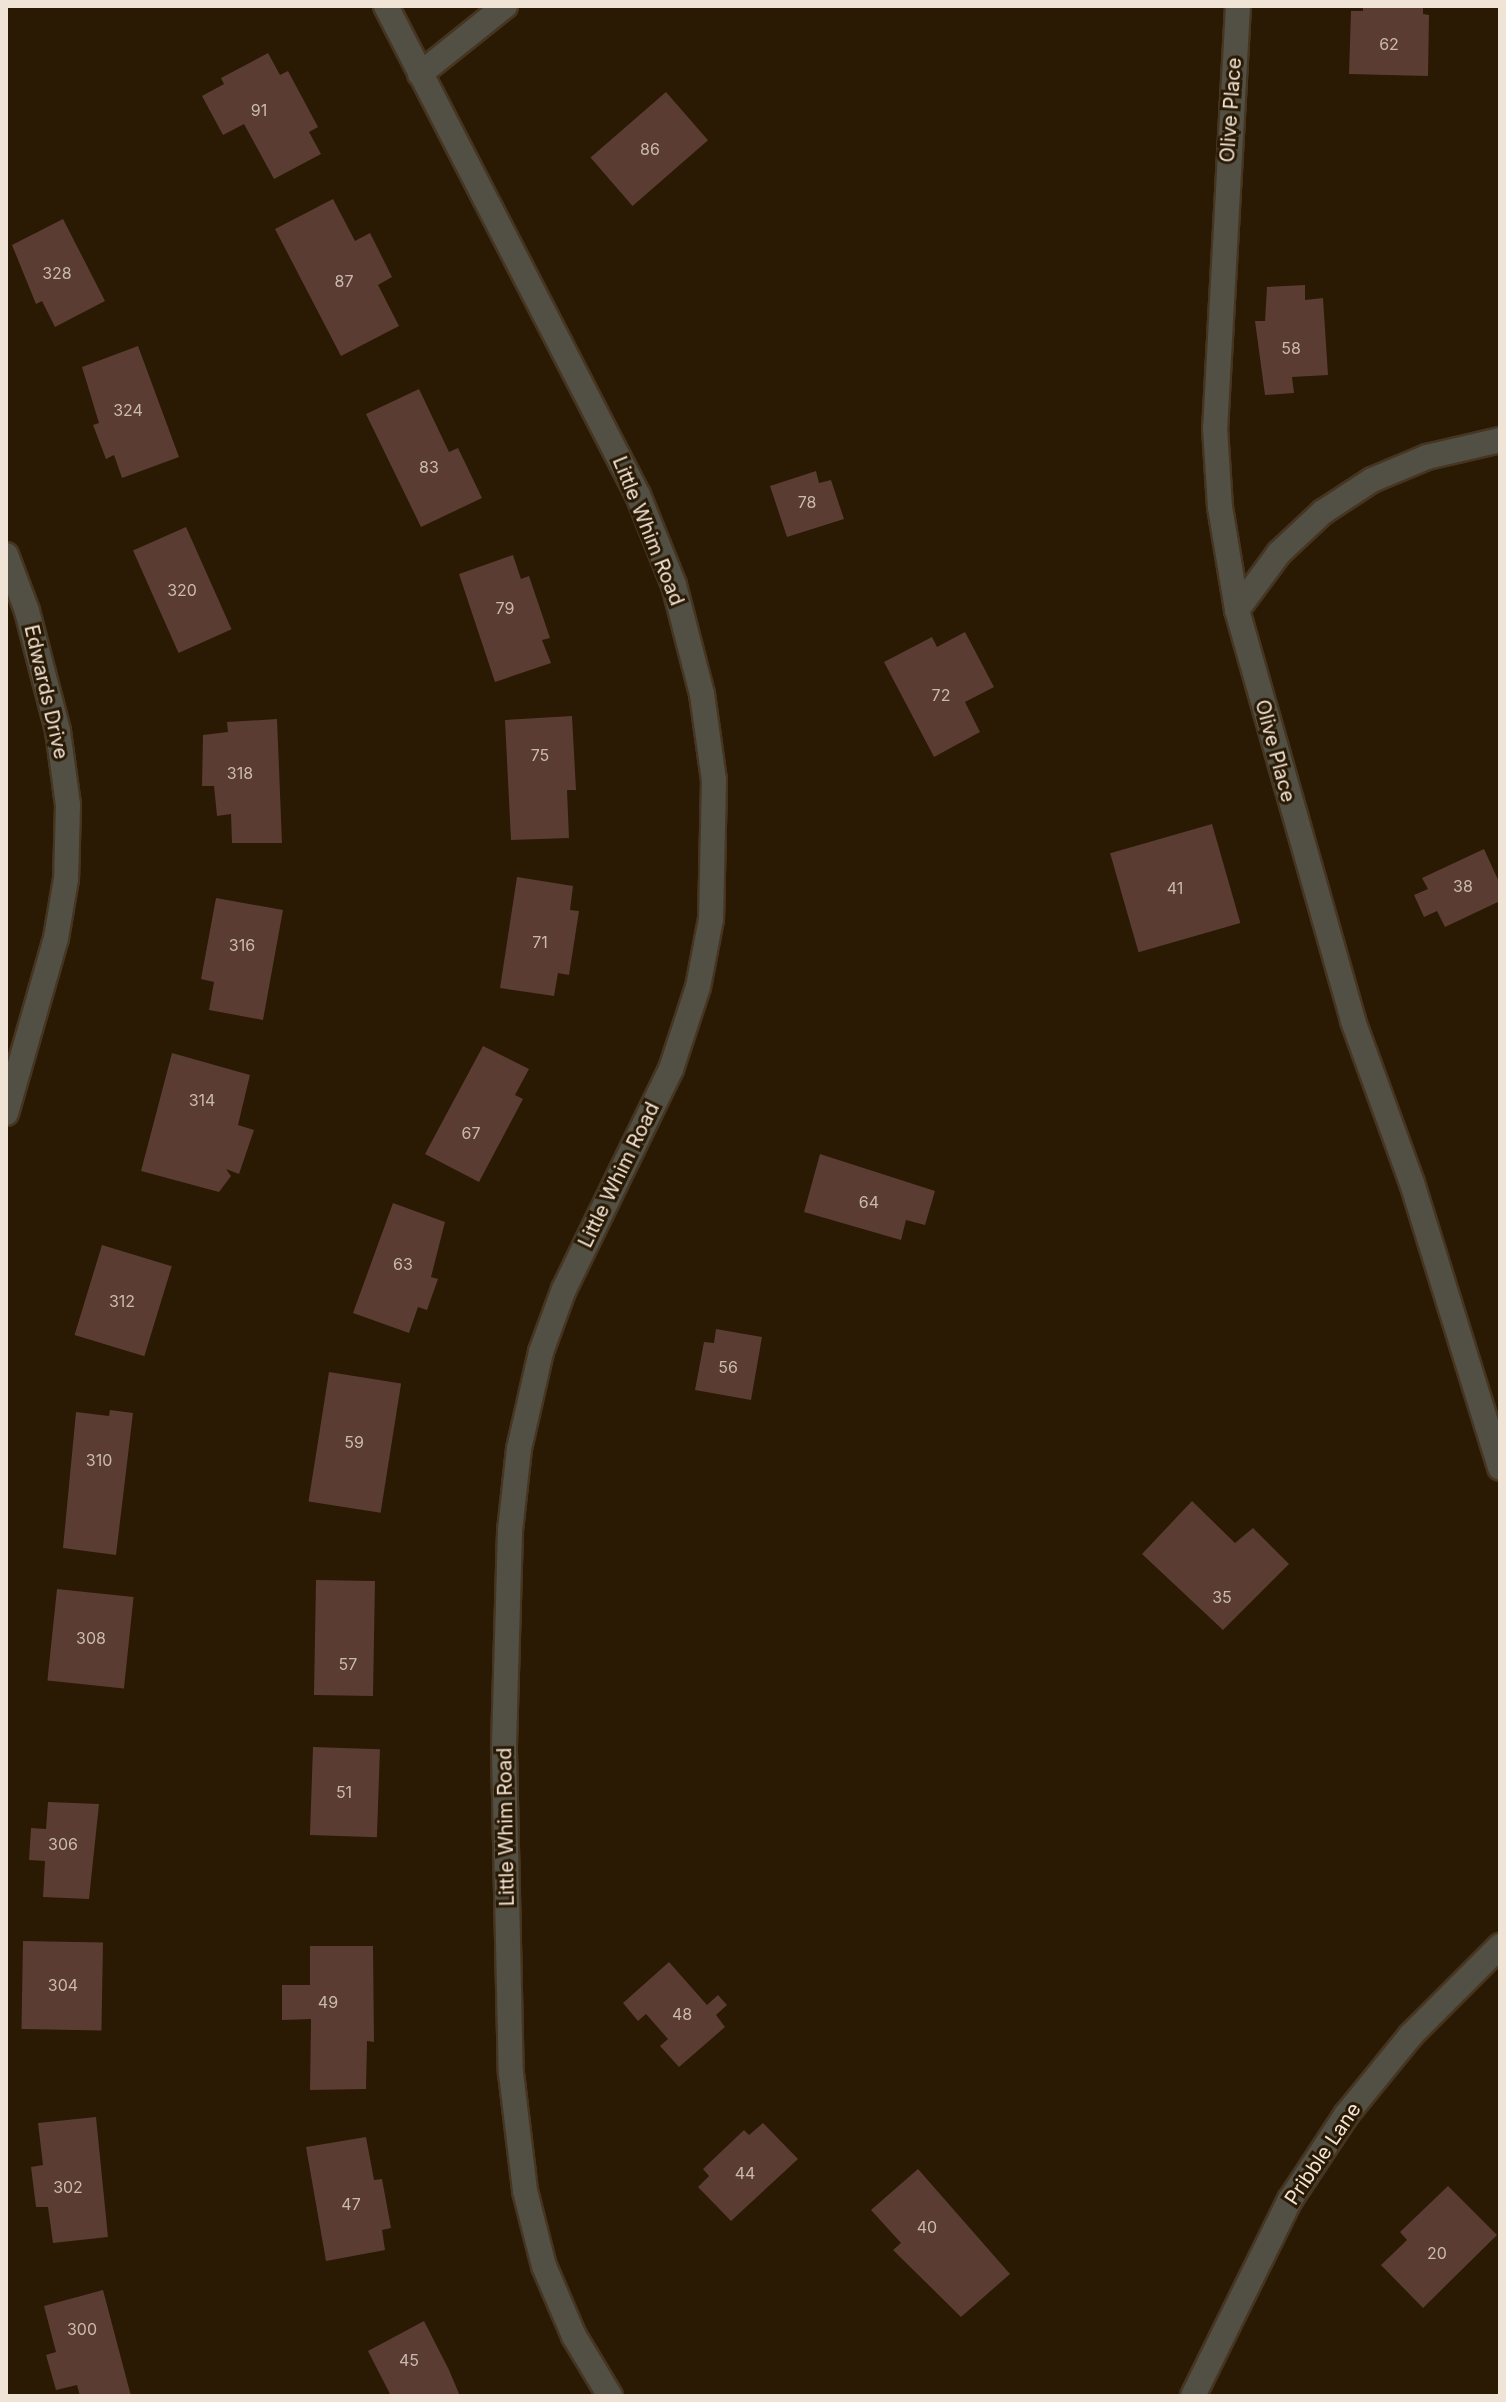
<!DOCTYPE html>
<style>
body{margin:0}
#map{position:relative;width:1506px;height:2402px;overflow:hidden;background:#2a1903;font-family:Inter,sans-serif}
div>[style]{position:absolute}
[style*='--x']{left:calc(var(--x)*1px);top:calc(var(--y)*1px);width:calc(var(--w)*1px);rotate:calc(var(--a)*1deg)}
.building>*{inset:0;background:#5a3c32;transform-origin:0 0}
.roads{filter:drop-shadow(2px 0 #463521) drop-shadow(-2px 0 #463521) drop-shadow(0 2px #463521) drop-shadow(0 -2px #463521)}
.minor>*{height:24px;margin:-12px;padding:0 12px;transform-origin:12px;border-radius:12px;background:#525044}
span{translate:-50% -50%;white-space:nowrap;text-align:center;line-height:1.15;-webkit-text-stroke:6px #2a1903;paint-order:stroke}
.number-label{font-size:16px;color:#cabaae}
.number-label span{-webkit-text-stroke-width:0}
.street-label{font-size:20px;color:#f0e4d7}
.frame{position:absolute;inset:0;border:8px solid #f0e4d7;pointer-events:none}
</style>
<div id="map">
<div class="building">
<i style="clip-path:polygon(1363px 6px,1423px 6px,1423px 14px,1429px 15px,1428px 76px,1349px 74px,1351px 11px,1363px 11px)"></i>
<i style="clip-path:polygon(268px 53px,280px 75px,288px 71px,318px 127px,309px 132px,321px 154px,274px 179px,244px 124px,223px 135px,202px 96px,224px 84px,221px 78px)"></i>
<i style="left:666px;top:92px;width:64px;height:100px;rotate:49deg"></i>
<i style="clip-path:polygon(333px 199px,355px 241px,370px 233px,392px 277px,378px 285px,399px 326px,341px 356px,275px 229px)"></i>
<i style="clip-path:polygon(63px 219px,105px 301px,55px 327px,42px 301px,36px 304px,12px 245px)"></i>
<i style="clip-path:polygon(1305px 285px,1305px 300px,1323px 298px,1328px 375px,1292px 377px,1294px 393px,1265px 395px,1255px 321px,1265px 321px,1267px 287px)"></i>
<i style="clip-path:polygon(138px 346px,179px 457px,122px 478px,114px 455px,106px 459px,93px 425px,99px 423px,82px 367px)"></i>
<i style="clip-path:polygon(419px 389px,449px 452px,458px 448px,482px 498px,421px 527px,366px 414px)"></i>
<i style="clip-path:polygon(816px 471px,819px 483px,831px 480px,844px 519px,787px 537px,770px 486px)"></i>
<i style="left:186px;top:527px;width:112px;height:58px;rotate:66deg"></i>
<i style="clip-path:polygon(513px 555px,521px 579px,529px 576px,550px 638px,542px 640px,551px 663px,495px 682px,459px 574px)"></i>
<i style="clip-path:polygon(965px 632px,994px 687px,965px 702px,980px 732px,934px 757px,884px 662px,932px 637px,937px 647px)"></i>
<i style="clip-path:polygon(572px 716px,576px 790px,567px 790px,569px 838px,511px 840px,505px 720px)"></i>
<i style="clip-path:polygon(277px 719px,282px 843px,232px 843px,231px 814px,217px 816px,214px 786px,202px 786px,203px 735px,228px 732px,227px 722px)"></i>
<i style="left:1212px;top:824px;width:103px;height:106px;rotate:74deg"></i>
<i style="clip-path:polygon(1484px 849px,1500px 884px,1500px 901px,1445px 927px,1437px 911px,1424px 917px,1414px 895px,1428px 889px,1422px 878px)"></i>
<i style="clip-path:polygon(517px 877px,573px 886px,570px 910px,579px 911px,569px 975px,558px 973px,554px 996px,500px 988px)"></i>
<i style="clip-path:polygon(216px 898px,283px 910px,263px 1020px,209px 1010px,214px 982px,201px 979px)"></i>
<i style="clip-path:polygon(483px 1046px,529px 1069px,515px 1095px,523px 1099px,479px 1182px,425px 1154px)"></i>
<i style="clip-path:polygon(172px 1053px,250px 1075px,238px 1125px,254px 1130px,239px 1174px,226px 1169px,231px 1176px,219px 1192px,141px 1171px)"></i>
<i style="clip-path:polygon(820px 1154px,935px 1191px,925px 1225px,906px 1220px,901px 1240px,804px 1212px)"></i>
<i style="clip-path:polygon(393px 1203px,445px 1222px,431px 1277px,438px 1279px,427px 1310px,418px 1307px,409px 1333px,353px 1313px)"></i>
<i style="left:102px;top:1245px;width:73px;height:94px;rotate:17deg"></i>
<i style="clip-path:polygon(716px 1329px,762px 1337px,751px 1400px,695px 1390px,704px 1342px,714px 1343px)"></i>
<i style="left:329px;top:1372px;width:73px;height:131px;rotate:9deg"></i>
<i style="clip-path:polygon(110px 1410px,133px 1413px,116px 1555px,63px 1548px,76px 1412px,109px 1416px)"></i>
<i style="clip-path:polygon(1192px 1501px,1235px 1543px,1253px 1528px,1289px 1564px,1223px 1630px,1142px 1554px)"></i>
<i style="left:316px;top:1580px;width:59px;height:115px;rotate:1deg"></i>
<i style="left:57px;top:1589px;width:77px;height:92px;rotate:6deg"></i>
<i style="left:313px;top:1747px;width:67px;height:88px;rotate:2deg"></i>
<i style="clip-path:polygon(48px 1802px,99px 1804px,89px 1899px,43px 1897px,45px 1861px,29px 1860px,31px 1828px,46px 1829px)"></i>
<i style="left:23px;top:1941px;width:80px;height:88px;rotate:1deg"></i>
<i style="clip-path:polygon(310px 1946px,373px 1946px,374px 2042px,367px 2041px,366px 2089px,310px 2090px,311px 2019px,282px 2020px,282px 1985px,310px 1985px)"></i>
<i style="clip-path:polygon(669px 1962px,707px 2005px,718px 1995px,727px 2005px,716px 2015px,725px 2027px,679px 2067px,660px 2046px,668px 2039px,646px 2014px,638px 2021px,623px 2003px)"></i>
<i style="clip-path:polygon(96px 2117px,108px 2237px,53px 2243px,48px 2207px,36px 2207px,31px 2167px,43px 2165px,38px 2123px)"></i>
<i style="clip-path:polygon(763px 2123px,798px 2159px,731px 2221px,698px 2187px,709px 2176px,703px 2169px,744px 2130px,749px 2135px)"></i>
<i style="clip-path:polygon(366px 2137px,374px 2180px,382px 2179px,391px 2228px,382px 2230px,385px 2250px,326px 2261px,306px 2147px)"></i>
<i style="clip-path:polygon(918px 2169px,1010px 2274px,961px 2317px,893px 2250px,901px 2243px,871px 2210px)"></i>
<i style="clip-path:polygon(1448px 2186px,1497px 2235px,1423px 2308px,1381px 2265px,1407px 2240px,1400px 2232px)"></i>
<i style="clip-path:polygon(103px 2290px,131px 2396px,80px 2396px,77px 2385px,56px 2390px,46px 2355px,56px 2352px,44px 2306px)"></i>
<i style="clip-path:polygon(424px 2321px,449px 2370px,460px 2396px,391px 2396px,368px 2351px)"></i>
</div>
<div class="roads">
<div class="minor">
<i style="--x:386;--y:6;--w:550;--a:62.74"></i>
<i style="--x:638;--y:495;--w:97;--a:68.2"></i>
<i style="--x:674;--y:585;--w:113;--a:75.6"></i>
<i style="--x:702;--y:694;--w:87;--a:82.1"></i>
<i style="--x:714;--y:780;--w:139;--a:91.2"></i>
<i style="--x:711;--y:919;--w:69;--a:100.8"></i>
<i style="--x:698;--y:987;--w:86;--a:108.2"></i>
<i style="--x:671;--y:1069;--w:245;--a:115.9"></i>
<i style="--x:564;--y:1289;--w:67;--a:110.1"></i>
<i style="--x:541;--y:1352;--w:99;--a:102.8"></i>
<i style="--x:519;--y:1449;--w:82;--a:96.3"></i>
<i style="--x:510;--y:1531;--w:219;--a:91.6"></i>
<i style="--x:504;--y:1750;--w:323;--a:88.8"></i>
<i style="--x:511;--y:2073;--w:119;--a:83.2"></i>
<i style="--x:525;--y:2191;--w:77;--a:75.8"></i>
<i style="--x:544;--y:2266;--w:76;--a:66.8"></i>
<i style="--x:574;--y:2336;--w:70;--a:59"></i>
<i style="--x:1238;--y:6;--w:423;--a:93.1"></i>
<i style="--x:1215;--y:428;--w:79;--a:86.4"></i>
<i style="--x:1220;--y:507;--w:104;--a:80.6"></i>
<i style="--x:1237;--y:610;--w:427;--a:74.2"></i>
<i style="--x:1353;--y:1021;--w:172;--a:70"></i>
<i style="--x:1412;--y:1183;--w:298;--a:72.8"></i>
<i style="--x:420;--y:74;--w:109;--a:-38.7"></i>
<i style="--x:6;--y:555;--w:60;--a:69.4"></i>
<i style="--x:27;--y:611;--w:124;--a:75.5"></i>
<i style="--x:58;--y:731;--w:75;--a:82.3"></i>
<i style="--x:68;--y:805;--w:74;--a:91.5"></i>
<i style="--x:66;--y:879;--w:60;--a:99.6"></i>
<i style="--x:56;--y:938;--w:182;--a:105.9"></i>
<i style="--x:1237;--y:610;--w:71;--a:-53.6"></i>
<i style="--x:1279;--y:553;--w:60;--a:-43"></i>
<i style="--x:1323;--y:512;--w:59;--a:-33.1"></i>
<i style="--x:1372;--y:480;--w:60;--a:-22.7"></i>
<i style="--x:1427;--y:457;--w:75;--a:-13.1"></i>
<i style="--x:1193;--y:2396;--w:219;--a:-63.7"></i>
<i style="--x:1290;--y:2200;--w:102;--a:-56.6"></i>
<i style="--x:1346;--y:2115;--w:103;--a:-50.9"></i>
<i style="--x:1411;--y:2035;--w:126;--a:-45"></i>
</div>
</div>
<div class="number-label">
<span style="left:1389px;top:44px">62</span>
<span style="left:259px;top:110px">91</span>
<span style="left:650px;top:149px">86</span>
<span style="left:57px;top:273px">328</span>
<span style="left:344px;top:281px">87</span>
<span style="left:1291px;top:348px">58</span>
<span style="left:128px;top:410px">324</span>
<span style="left:429px;top:467px">83</span>
<span style="left:807px;top:502px">78</span>
<span style="left:182px;top:590px">320</span>
<span style="left:505px;top:608px">79</span>
<span style="left:941px;top:695px">72</span>
<span style="left:540px;top:755px">75</span>
<span style="left:240px;top:773px">318</span>
<span style="left:1463px;top:886px">38</span>
<span style="left:1175px;top:888px">41</span>
<span style="left:540px;top:942px">71</span>
<span style="left:242px;top:945px">316</span>
<span style="left:202px;top:1100px">314</span>
<span style="left:471px;top:1133px">67</span>
<span style="left:869px;top:1202px">64</span>
<span style="left:403px;top:1264px">63</span>
<span style="left:122px;top:1301px">312</span>
<span style="left:728px;top:1367px">56</span>
<span style="left:354px;top:1442px">59</span>
<span style="left:99px;top:1460px">310</span>
<span style="left:1222px;top:1597px">35</span>
<span style="left:91px;top:1638px">308</span>
<span style="left:348px;top:1664px">57</span>
<span style="left:344px;top:1792px">51</span>
<span style="left:63px;top:1844px">306</span>
<span style="left:63px;top:1985px">304</span>
<span style="left:328px;top:2002px">49</span>
<span style="left:682px;top:2014px">48</span>
<span style="left:745px;top:2173px">44</span>
<span style="left:68px;top:2187px">302</span>
<span style="left:351px;top:2204px">47</span>
<span style="left:927px;top:2227px">40</span>
<span style="left:1437px;top:2253px">20</span>
<span style="left:82px;top:2329px">300</span>
<span style="left:409px;top:2360px">45</span>
</div>
<div class="street-label">
<span style="left:1231px;top:110px;rotate:-86deg">Olive Place</span>
<span style="left:648px;top:531px;rotate:68deg">Little Whim Road</span>
<span style="left:46px;top:692px;rotate:77deg">Edwards Drive</span>
<span style="left:1275px;top:751px;rotate:75deg">Olive Place</span>
<span style="left:619px;top:1175px;rotate:-64deg">Little Whim Road</span>
<span style="left:506px;top:1827px;rotate:-91deg">Little Whim Road</span>
<span style="left:1323px;top:2154px;rotate:-56deg">Pribble Lane</span>
</div>
<div class="frame"></div>
</div>
